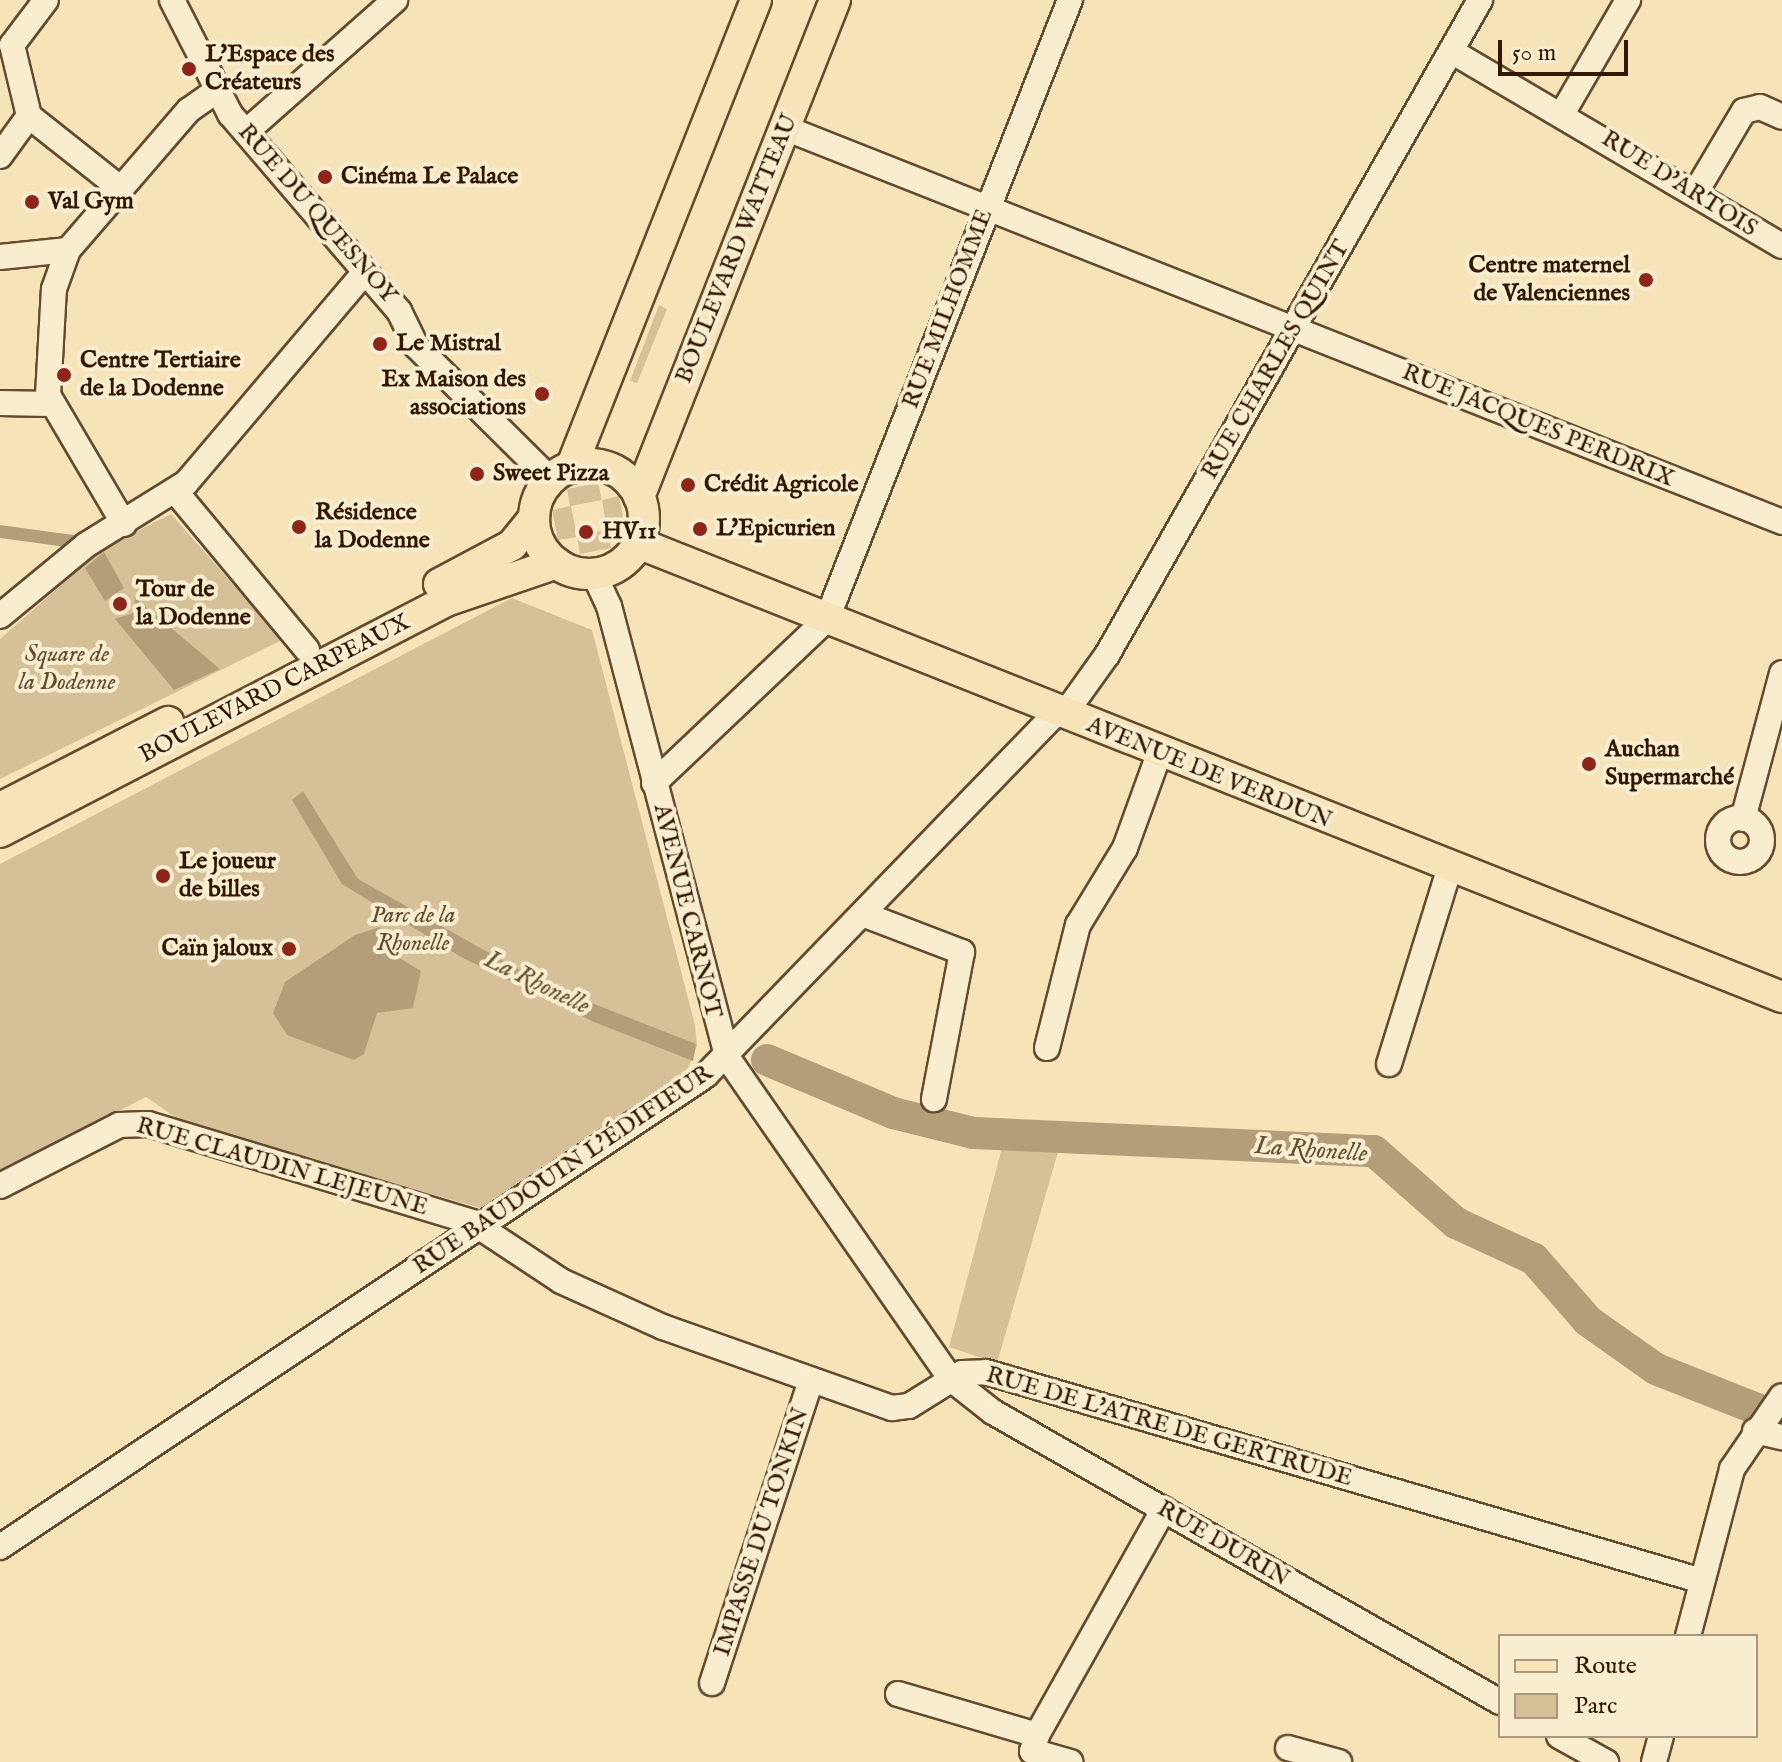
<!DOCTYPE html>
<meta charset="utf-8">
<style>
body{margin:0}
#map{position:relative;width:1782px;height:1762px;overflow:hidden;background:#f6e3b7;font-family:"IM FELL English",serif}
div>[style]{position:absolute}
[style*='--x']{left:calc(var(--x)*1px);top:calc(var(--y)*1px);width:calc(var(--w)*1px);rotate:calc(var(--a)*1deg)}
.green>*{inset:0;background:#d5c098}
.water>*{inset:0;background:#b39e79}
.river>*{height:32px;margin:-16px;padding:0 16px;transform-origin:16px;border-radius:16px;background:#b39e79}
.roads{filter:drop-shadow(2px 0 #634b2e) drop-shadow(-2px 0 #634b2e) drop-shadow(0 2px #634b2e) drop-shadow(0 -2px #634b2e)}
.minor>*{height:24px;margin:-12px;padding:0 12px;transform-origin:12px;border-radius:12px;background:#f9edd0}
.minor>.ring{margin:-12px;padding:0;box-sizing:content-box;background:none;border:24px solid #f9edd0;border-radius:50%}
.major>*{height:30px;margin:-15px;padding:0 15px;transform-origin:15px;border-radius:15px;background:#f6e3b7}
.major>.ring{margin:-15px;padding:0;box-sizing:content-box;background:none;border:30px solid #f6e3b7;border-radius:50%}
.dots>*{width:22px;height:22px;translate:-50% -50%;box-sizing:border-box;border:4px solid #f9edd0;border-radius:50%}
span{translate:-50% -50%;white-space:nowrap;text-align:center;line-height:1.15;-webkit-text-stroke:8px #f9edd0;paint-order:stroke}
.poi-label{font-size:24px;color:#321800;font-weight:700}
.left{translate:0 -50%;text-align:left}
.right{translate:-100% -50%;text-align:right}
.street-label{font-size:24px;color:#321800}
.park-label{font-size:24px;color:#634a2e;font-style:italic}
.water-label{font-size:26px;color:#664e30;font-style:italic}
.legend{position:absolute;left:1498px;top:1634px;width:260px;height:104px;box-sizing:border-box;background:#f9edd0;border:2px solid #a9987d;margin:0;padding:10px 14px;list-style:none;font-size:24px;color:#321800}
.legend li{display:flex;align-items:center;gap:16px;height:40px}
.legend b{width:40px;border:2px solid #a9987d}
.scale{position:absolute;left:1498px;top:40px;width:130px;height:36px;box-sizing:border-box;border:4px solid #321800;border-top:0;padding-left:10px;font-size:24px;line-height:28px;white-space:nowrap;color:#321800;-webkit-text-stroke:6px #f9edd0;paint-order:stroke}
</style>
<div id="map">
<div class="green">
<i style="clip-path:polygon(659px 305px,667px 309px,637px 383px,630px 381px)"></i>
<i style="clip-path:polygon(evenodd,598px 483px,602px 500px,619px 496px,625px 527px,608px 531px,611px 548px,580px 554px,577px 537px,558px 540px,552px 510px,570px 506px,567px 489px,598px 483px,602px 500px,607px 530px,577px 536px,571px 506px,602px 500px)"></i>
<i style="clip-path:polygon(171px 514px,282px 640px,0 779px,0 639px,103px 548px)"></i>
<i style="clip-path:polygon(512px 598px,592px 630px,695px 1025px,697px 1046px,685px 1075px,484px 1209px,184px 1123px,146px 1097px,0 1172px,0 864px)"></i>
<i style="clip-path:polygon(1060px 1145px,997px 1363px,949px 1347px,1002px 1148px)"></i>
</div>
<div class="water">
<i style="clip-path:polygon(0 525px,73px 535px,87px 533px,66px 547px,0 538px)"></i>
<i style="clip-path:polygon(104px 552px,124px 588px,105px 601px,85px 568px)"></i>
<i style="clip-path:polygon(135px 598px,220px 669px,174px 690px,115px 619px,134px 613px)"></i>
<i style="clip-path:polygon(303px 791px,358px 879px,546px 985px,696px 1044px,693px 1061px,594px 1022px,463px 958px,342px 884px,292px 800px)"></i>
<i style="clip-path:polygon(380px 927px,388px 951px,421px 971px,413px 1008px,377px 1013px,364px 1054px,354px 1060px,287px 1035px,273px 1013px,285px 982px,355px 935px)"></i>
</div>
<div class="river">
<i style="--x:767;--y:1060;--w:137;--a:22.8"></i>
<i style="--x:893;--y:1113;--w:82;--a:14"></i>
<i style="--x:973;--y:1133;--w:401;--a:2.6"></i>
<i style="--x:1374;--y:1151;--w:109;--a:41.3"></i>
<i style="--x:1456;--y:1223;--w:86;--a:24.8"></i>
<i style="--x:1534;--y:1259;--w:82;--a:48.9"></i>
<i style="--x:1588;--y:1321;--w:83;--a:35.2"></i>
<i style="--x:1656;--y:1369;--w:136;--a:21.6"></i>
</div>
<div class="roads">
<div class="minor">
<i style="--x:172;--y:0;--w:128;--a:63"></i>
<i style="--x:230;--y:114;--w:260;--a:49.4"></i>
<i style="--x:399;--y:311;--w:39;--a:64"></i>
<i style="--x:416;--y:346;--w:190;--a:44.8"></i>
<i style="--x:12;--y:45;--w:73;--a:76.5"></i>
<i style="--x:29;--y:116;--w:117;--a:38.4"></i>
<i style="--x:12;--y:45;--w:56;--a:-52.9"></i>
<i style="--x:1451;--y:51;--w:384;--a:30.5"></i>
<i style="--x:1562;--y:114;--w:132;--a:-59.9"></i>
<i style="--x:785;--y:128;--w:1072;--a:21.56"></i>
<i style="--x:247;--y:131;--w:198;--a:-41.5"></i>
<i style="--x:0;--y:156;--w:49;--a:-54.1"></i>
<i style="--x:1697;--y:190;--w:92;--a:-59.3"></i>
<i style="--x:1744;--y:111;--w:16;--a:-14"></i>
<i style="--x:1760;--y:107;--w:24;--a:24"></i>
<i style="--x:0;--y:257;--w:68;--a:-5.9"></i>
<i style="--x:0;--y:403;--w:50;--a:1.1"></i>
<i style="--x:176;--y:492;--w:205;--a:50.3"></i>
<i style="--x:124;--y:524;--w:150;--a:-120.5"></i>
<i style="--x:48;--y:395;--w:106;--a:-86.8"></i>
<i style="--x:54;--y:289;--w:41;--a:-70.3"></i>
<i style="--x:68;--y:250;--w:185;--a:-49.2"></i>
<i style="--x:189;--y:110;--w:33;--a:-35"></i>
<i style="--x:594;--y:574;--w:35;--a:65"></i>
<i style="--x:609;--y:606;--w:466;--a:75.3"></i>
<i style="--x:727;--y:1057;--w:392;--a:55.2"></i>
<i style="--x:951;--y:1379;--w:53;--a:38.2"></i>
<i style="--x:993;--y:1412;--w:584;--a:29.77"></i>
<i style="--x:0;--y:616;--w:112;--a:-39.5"></i>
<i style="--x:86;--y:545;--w:118;--a:-31.8"></i>
<i style="--x:186;--y:483;--w:277;--a:-49.7"></i>
<i style="--x:1064;--y:715;--w:74;--a:-54.4"></i>
<i style="--x:1107;--y:655;--w:754;--a:-60.34"></i>
<i style="--x:654;--y:783;--w:238;--a:-43.5"></i>
<i style="--x:827;--y:619;--w:665;--a:-68.57"></i>
<i class="ring" style="left:1718px;top:818px;width:20px;height:20px"></i>
<i style="--x:1743;--y:819;--w:151;--a:-75"></i>
<i style="--x:865;--y:915;--w:104;--a:20.9"></i>
<i style="--x:962;--y:952;--w:150;--a:100.8"></i>
<i style="--x:1047;--y:1048;--w:127;--a:-75.9"></i>
<i style="--x:1078;--y:925;--w:90;--a:-58.6"></i>
<i style="--x:1125;--y:848;--w:100;--a:-70.1"></i>
<i style="--x:1389;--y:1064;--w:203;--a:-72.8"></i>
<i style="--x:0;--y:1186;--w:134;--a:-27.1"></i>
<i style="--x:119;--y:1125;--w:29;--a:-2"></i>
<i style="--x:148;--y:1124;--w:338;--a:16.8"></i>
<i style="--x:472;--y:1222;--w:107;--a:33.5"></i>
<i style="--x:561;--y:1281;--w:112;--a:24.3"></i>
<i style="--x:663;--y:1327;--w:243;--a:19.5"></i>
<i style="--x:892;--y:1408;--w:17;--a:-7"></i>
<i style="--x:909;--y:1406;--w:62;--a:-31.9"></i>
<i style="--x:962;--y:1373;--w:24;--a:-2"></i>
<i style="--x:986;--y:1372;--w:746;--a:16.27"></i>
<i style="--x:1755;--y:1431;--w:28;--a:13"></i>
<i style="--x:0;--y:1547;--w:849;--a:-33.76"></i>
<i style="--x:706;--y:1075;--w:505;--a:-45.96"></i>
<i style="--x:1688;--y:1636;--w:173;--a:-75.2"></i>
<i style="--x:1732;--y:1469;--w:88;--a:-55.6"></i>
<i style="--x:712;--y:1683;--w:319;--a:-71.9"></i>
<i style="--x:898;--y:1694;--w:145;--a:16.4"></i>
<i style="--x:1037;--y:1735;--w:17;--a:107"></i>
<i style="--x:1032;--y:1751;--w:40;--a:16"></i>
<i style="--x:1037;--y:1735;--w:259;--a:-60.7"></i>
<i style="--x:1559;--y:1736;--w:54;--a:29"></i>
<i style="--x:1288;--y:1748;--w:53;--a:15.4"></i>
<i style="--x:1654;--y:1762;--w:27;--a:-75"></i>
</div>
<div class="major">
<i class="ring" style="left:534px;top:464px;width:80px;height:80px"></i>
<i style="--x:571;--y:468;--w:503;--a:-68.43"></i>
<i style="--x:639;--y:497;--w:534;--a:-68.48"></i>
<i style="--x:638;--y:543;--w:1231;--a:21.65"></i>
<i style="--x:439;--y:584;--w:83;--a:-28.1"></i>
<i style="--x:512;--y:545;--w:35;--a:-51"></i>
<i style="--x:0;--y:808;--w:189;--a:-27.1"></i>
<i style="--x:0;--y:832;--w:502;--a:-27.38"></i>
<i style="--x:446;--y:601;--w:117;--a:-18.9"></i>
</div>
</div>
<div class="dots">
<i style="left:189px;top:69px;background:#8f2418"></i>
<i style="left:325px;top:177px;background:#8f2418"></i>
<i style="left:32px;top:202px;background:#8f2418"></i>
<i style="left:1646px;top:280px;background:#8f2418"></i>
<i style="left:380px;top:344px;background:#8f2418"></i>
<i style="left:64px;top:375px;background:#8f2418"></i>
<i style="left:542px;top:394px;background:#8f2418"></i>
<i style="left:477px;top:474px;background:#8f2418"></i>
<i style="left:688px;top:485px;background:#8f2418"></i>
<i style="left:299px;top:527px;background:#8f2418"></i>
<i style="left:700px;top:529px;background:#8f2418"></i>
<i style="left:586px;top:532px;background:#8f2418"></i>
<i style="left:120px;top:604px;background:#8f2418"></i>
<i style="left:1589px;top:764px;background:#8f2418"></i>
<i style="left:163px;top:876px;background:#8f2418"></i>
<i style="left:289px;top:949px;background:#8f2418"></i>
</div>
<div class="poi-label">
<span class="left" style="left:205px;top:69px">L'Espace des<br>Créateurs</span>
<span class="left" style="left:341px;top:177px">Cinéma Le Palace</span>
<span class="left" style="left:48px;top:202px">Val Gym</span>
<span class="right" style="left:1630px;top:280px">Centre maternel<br>de Valenciennes</span>
<span class="left" style="left:396px;top:344px">Le Mistral</span>
<span class="left" style="left:80px;top:375px">Centre Tertiaire<br>de la Dodenne</span>
<span class="right" style="left:526px;top:394px">Ex Maison des<br>associations</span>
<span class="left" style="left:493px;top:474px">Sweet Pizza</span>
<span class="left" style="left:704px;top:485px">Crédit Agricole</span>
<span class="left" style="left:315px;top:527px">Résidence<br>la Dodenne</span>
<span class="left" style="left:716px;top:529px">L'Epicurien</span>
<span class="left" style="left:602px;top:532px">HV11</span>
<span class="left" style="left:136px;top:604px">Tour de<br>la Dodenne</span>
<span class="left" style="left:1605px;top:764px">Auchan<br>Supermarché</span>
<span class="left" style="left:179px;top:876px">Le joueur<br>de billes</span>
<span class="right" style="left:273px;top:949px">Caïn jaloux</span>
</div>
<div class="street-label">
<span style="left:1679px;top:184px;rotate:32deg">RUE D'ARTOIS</span>
<span style="left:317px;top:214px;rotate:49deg">RUE DU QUESNOY</span>
<span style="left:737px;top:249px;rotate:-68deg">BOULEVARD WATTEAU</span>
<span style="left:948px;top:309px;rotate:-69deg">RUE MILHOMME</span>
<span style="left:1276px;top:360px;rotate:-60deg">RUE CHARLES QUINT</span>
<span style="left:1538px;top:426px;rotate:22deg">RUE JACQUES PERDRIX</span>
<span style="left:275px;top:689px;rotate:-27deg">BOULEVARD CARPEAUX</span>
<span style="left:1209px;top:773px;rotate:22deg">AVENUE DE VERDUN</span>
<span style="left:687px;top:911px;rotate:76deg">AVENUE CARNOT</span>
<span style="left:282px;top:1167px;rotate:16deg">RUE CLAUDIN LEJEUNE</span>
<span style="left:563px;top:1170px;rotate:-34deg">RUE BAUDOUIN L'ÉDIFIEUR</span>
<span style="left:1169px;top:1427px;rotate:16deg">RUE DE L'ATRE DE GERTRUDE</span>
<span style="left:762px;top:1532px;rotate:-72deg">IMPASSE DU TONKIN</span>
<span style="left:1223px;top:1544px;rotate:30deg">RUE DURIN</span>
</div>
<div class="park-label">
<span style="left:67px;top:669px">Square de<br>la Dodenne</span>
<span style="left:413px;top:930px">Parc de la<br>Rhonelle</span>
</div>
<div class="water-label">
<span style="left:537px;top:983px;rotate:26deg">La Rhonelle</span>
<span style="left:1311px;top:1150px;rotate:4deg">La Rhonelle</span>
</div>
<ul class="legend">
<li><b style="height:10px;background:#f6e3b7"></b>Route</li>
<li><b style="height:22px;background:#d5c098"></b>Parc</li>
</ul>
<div class="scale">50 m</div>
</div>
